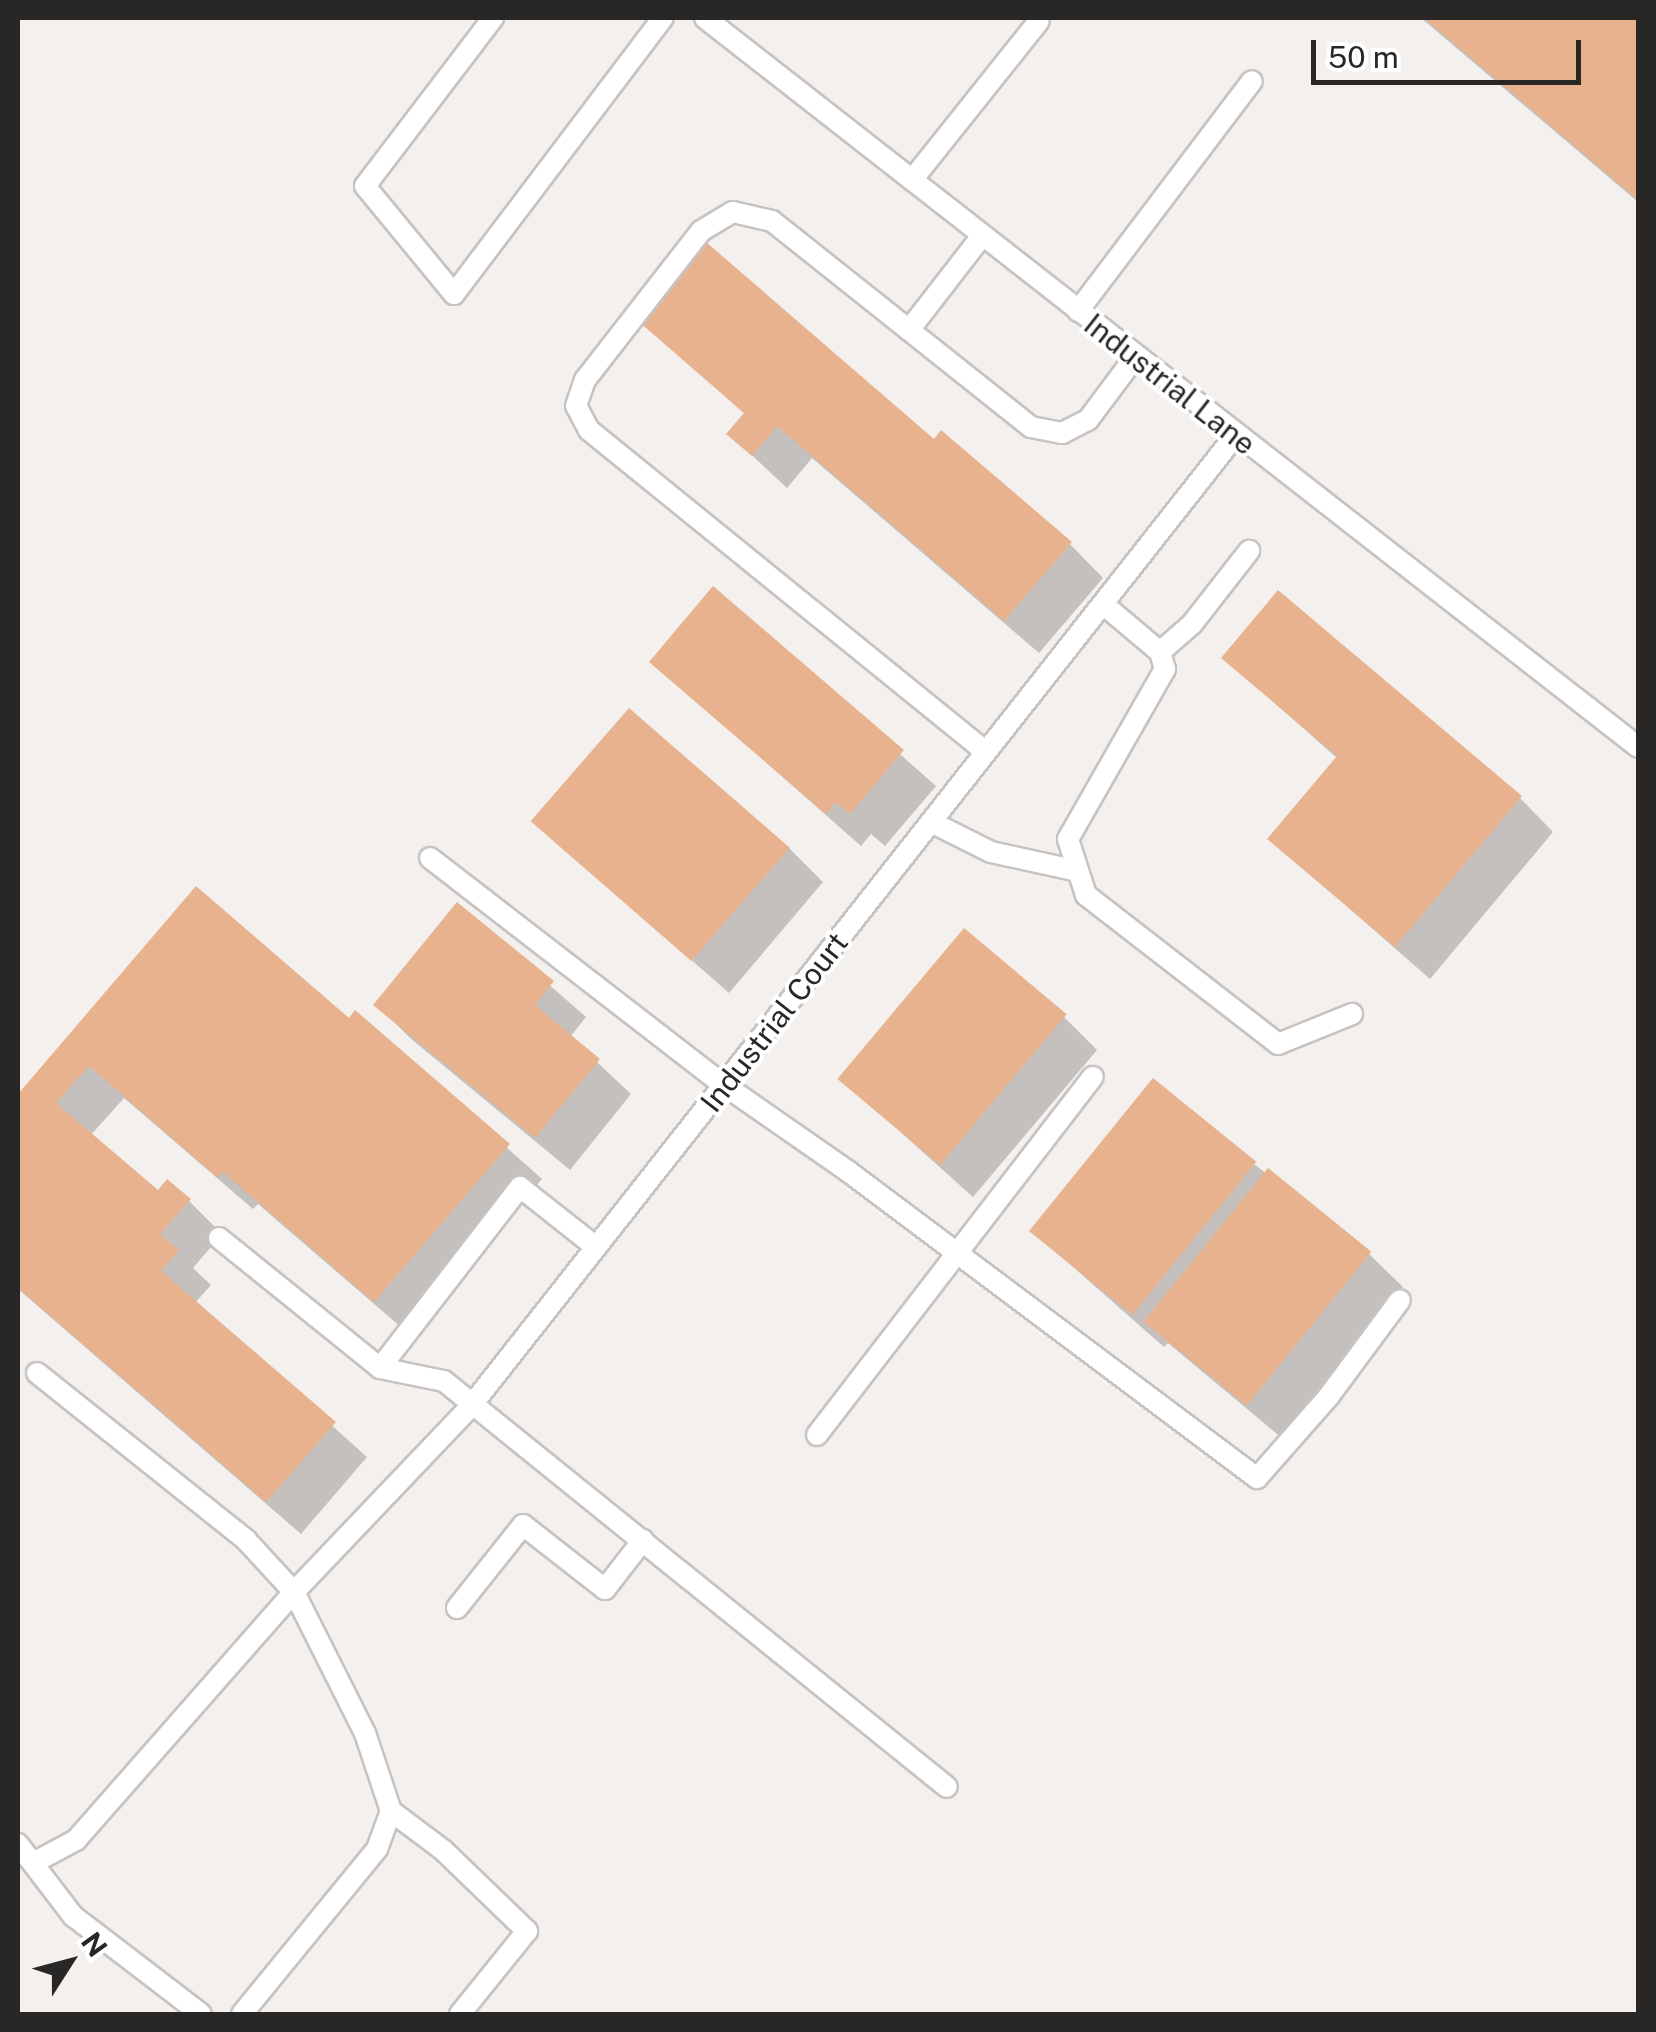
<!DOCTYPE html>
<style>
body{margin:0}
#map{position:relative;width:1656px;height:2032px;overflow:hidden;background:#f4f0ee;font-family:"Public Sans",sans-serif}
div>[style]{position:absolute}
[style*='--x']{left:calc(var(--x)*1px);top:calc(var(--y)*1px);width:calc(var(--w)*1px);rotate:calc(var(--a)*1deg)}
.shadow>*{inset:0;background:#0003}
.building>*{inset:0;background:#e7b28d;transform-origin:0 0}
.roads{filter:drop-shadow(2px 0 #c7c3c1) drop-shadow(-2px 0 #c7c3c1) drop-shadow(0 2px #c7c3c1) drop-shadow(0 -2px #c7c3c1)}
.lane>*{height:20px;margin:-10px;padding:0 10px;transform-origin:10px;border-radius:10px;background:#fff}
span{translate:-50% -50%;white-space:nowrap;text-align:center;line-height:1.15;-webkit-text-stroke:8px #fff;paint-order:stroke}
.street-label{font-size:30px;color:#282726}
.frame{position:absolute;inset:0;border:20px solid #282726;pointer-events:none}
.north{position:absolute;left:20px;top:1912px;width:100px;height:100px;-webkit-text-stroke:8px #fff;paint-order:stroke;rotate:54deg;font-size:28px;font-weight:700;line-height:40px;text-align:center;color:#282726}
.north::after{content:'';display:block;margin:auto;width:35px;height:45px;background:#282726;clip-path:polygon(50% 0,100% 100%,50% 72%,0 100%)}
.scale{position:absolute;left:1311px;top:40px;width:270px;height:45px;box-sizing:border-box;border:5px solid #282726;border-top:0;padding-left:12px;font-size:30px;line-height:35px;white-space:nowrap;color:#282726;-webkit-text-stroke:8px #fff;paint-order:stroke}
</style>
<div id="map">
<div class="shadow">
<i style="clip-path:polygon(1421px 18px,1638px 18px,1638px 202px)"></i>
<i style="clip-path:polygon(642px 321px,934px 443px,1070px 544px,1103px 578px,1039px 653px,812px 458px,787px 488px,729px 434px,746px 415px)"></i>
<i style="clip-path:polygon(714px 590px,936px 786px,885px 846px,871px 834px,861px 846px,652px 662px)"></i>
<i style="clip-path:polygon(1224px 658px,1520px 798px,1553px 832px,1430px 979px,1270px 839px,1338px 759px)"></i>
<i style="clip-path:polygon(535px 823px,789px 848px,823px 882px,729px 993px)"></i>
<i style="clip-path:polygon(196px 890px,349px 1021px,356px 1013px,542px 1179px,409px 1334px,258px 1204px,253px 1209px,124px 1098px,90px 1136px,158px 1194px,189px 1201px,222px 1234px,193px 1268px,211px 1285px,195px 1303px,367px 1457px,301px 1534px,18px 1289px,18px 1098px)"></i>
<i style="clip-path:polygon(458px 905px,586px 1017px,570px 1037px,631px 1094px,570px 1170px,410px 1038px,376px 1004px)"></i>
<i style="clip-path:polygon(1064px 1017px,1097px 1050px,973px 1197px,839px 1077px)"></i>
<i style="clip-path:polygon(1254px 1164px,1369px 1254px,1403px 1287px,1282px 1438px,1168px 1343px,1164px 1347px,1031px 1230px)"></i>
</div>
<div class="building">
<i style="clip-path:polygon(1424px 18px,1638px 18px,1638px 200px)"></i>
<i style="clip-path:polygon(706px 242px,934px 439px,941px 430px,1072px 542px,1004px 621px,777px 426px,752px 456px,726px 434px,744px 413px,638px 321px)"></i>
<i style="clip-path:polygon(713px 586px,904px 750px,850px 814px,836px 802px,826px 814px,649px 662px)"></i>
<i style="clip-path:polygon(1278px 590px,1522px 796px,1395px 947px,1267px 839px,1337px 756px,1221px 658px)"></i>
<i style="left:629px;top:708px;width:213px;height:150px;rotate:41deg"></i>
<i style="clip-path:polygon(196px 886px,349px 1018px,355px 1010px,510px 1144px,374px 1302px,223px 1172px,218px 1178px,89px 1066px,56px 1103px,158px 1190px,167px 1179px,191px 1199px,160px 1234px,179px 1250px,161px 1271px,336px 1422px,266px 1502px,18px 1288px,18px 1094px)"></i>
<i style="clip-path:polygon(457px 902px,554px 981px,535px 1005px,600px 1059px,535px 1138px,373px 1005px)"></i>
<i style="left:964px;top:928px;width:134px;height:197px;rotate:40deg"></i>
<i style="left:1153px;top:1078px;width:133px;height:197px;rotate:39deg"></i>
<i style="left:1268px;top:1168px;width:133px;height:198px;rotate:39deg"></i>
</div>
<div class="roads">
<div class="lane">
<i style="--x:493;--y:18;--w:211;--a:127.3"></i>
<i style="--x:365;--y:186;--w:140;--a:50.5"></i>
<i style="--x:454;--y:294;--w:346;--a:-52.9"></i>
<i style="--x:705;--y:18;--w:1184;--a:38"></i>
<i style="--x:912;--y:180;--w:203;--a:-51.4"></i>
<i style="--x:1078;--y:311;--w:288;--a:-52.9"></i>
<i style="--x:909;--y:330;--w:119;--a:-52.2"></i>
<i style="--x:1103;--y:604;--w:75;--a:40.1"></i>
<i style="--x:1160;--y:652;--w:43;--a:-41.2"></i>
<i style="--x:1192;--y:624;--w:93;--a:-52"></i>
<i style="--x:1160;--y:652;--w:18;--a:74"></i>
<i style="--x:1165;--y:669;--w:196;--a:119.7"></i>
<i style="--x:1068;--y:839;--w:59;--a:72.2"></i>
<i style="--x:1086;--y:895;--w:243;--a:37.8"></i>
<i style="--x:1278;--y:1044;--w:80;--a:-22.1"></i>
<i style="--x:986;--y:752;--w:511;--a:-140.96"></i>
<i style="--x:589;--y:430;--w:27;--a:-118"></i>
<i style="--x:576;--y:406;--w:28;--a:-71"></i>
<i style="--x:585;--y:380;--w:189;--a:-52.1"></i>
<i style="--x:701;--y:231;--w:37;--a:-31"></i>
<i style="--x:733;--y:212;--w:40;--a:13"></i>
<i style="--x:772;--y:221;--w:331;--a:38.5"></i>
<i style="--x:1031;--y:427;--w:32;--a:11"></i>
<i style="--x:1062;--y:433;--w:29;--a:-27"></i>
<i style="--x:1088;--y:420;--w:79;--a:-53.3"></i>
<i style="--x:931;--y:822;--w:67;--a:26.6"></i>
<i style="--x:991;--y:852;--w:89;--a:12.3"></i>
<i style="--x:430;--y:858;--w:371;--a:37.7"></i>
<i style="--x:724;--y:1085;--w:152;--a:34.8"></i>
<i style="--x:849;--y:1172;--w:510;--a:36.87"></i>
<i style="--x:1257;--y:1478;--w:109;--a:-48.7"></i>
<i style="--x:1329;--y:1396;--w:119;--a:-53.5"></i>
<i style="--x:219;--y:1238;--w:207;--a:38.9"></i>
<i style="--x:380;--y:1368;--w:65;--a:11.5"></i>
<i style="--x:444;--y:1381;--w:646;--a:38.91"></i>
<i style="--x:380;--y:1368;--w:229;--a:-52.3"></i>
<i style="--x:520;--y:1187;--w:97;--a:38.3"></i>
<i style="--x:37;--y:1373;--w:268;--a:38.6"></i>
<i style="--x:246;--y:1540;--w:71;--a:47.3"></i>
<i style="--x:294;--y:1592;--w:158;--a:63.3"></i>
<i style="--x:365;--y:1733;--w:82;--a:71.6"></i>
<i style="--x:391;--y:1811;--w:40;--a:110.2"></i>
<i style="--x:377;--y:1849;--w:213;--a:129.3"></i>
<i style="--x:817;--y:1435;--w:452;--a:-52.4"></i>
<i style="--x:457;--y:1608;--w:106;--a:-51.5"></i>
<i style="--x:523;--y:1525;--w:104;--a:38"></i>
<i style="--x:605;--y:1589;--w:62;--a:-52.2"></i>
<i style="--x:391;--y:1811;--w:65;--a:36.9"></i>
<i style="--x:443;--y:1850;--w:117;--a:44"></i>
<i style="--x:527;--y:1931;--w:107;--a:128.9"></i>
<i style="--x:18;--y:1844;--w:91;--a:52.6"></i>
<i style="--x:73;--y:1916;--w:161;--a:37.4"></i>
<i style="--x:35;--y:1862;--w:47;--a:-28.2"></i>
<i style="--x:76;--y:1840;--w:330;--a:-48.7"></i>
<i style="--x:294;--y:1592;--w:257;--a:-46.4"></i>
<i style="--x:471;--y:1406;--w:1235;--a:-51.78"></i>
</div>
</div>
<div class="street-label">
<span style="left:1170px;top:384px;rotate:38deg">Industrial Lane</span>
<span style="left:774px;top:1022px;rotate:-52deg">Industrial Court</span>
</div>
<div class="frame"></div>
<div class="north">N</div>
<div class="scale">50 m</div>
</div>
